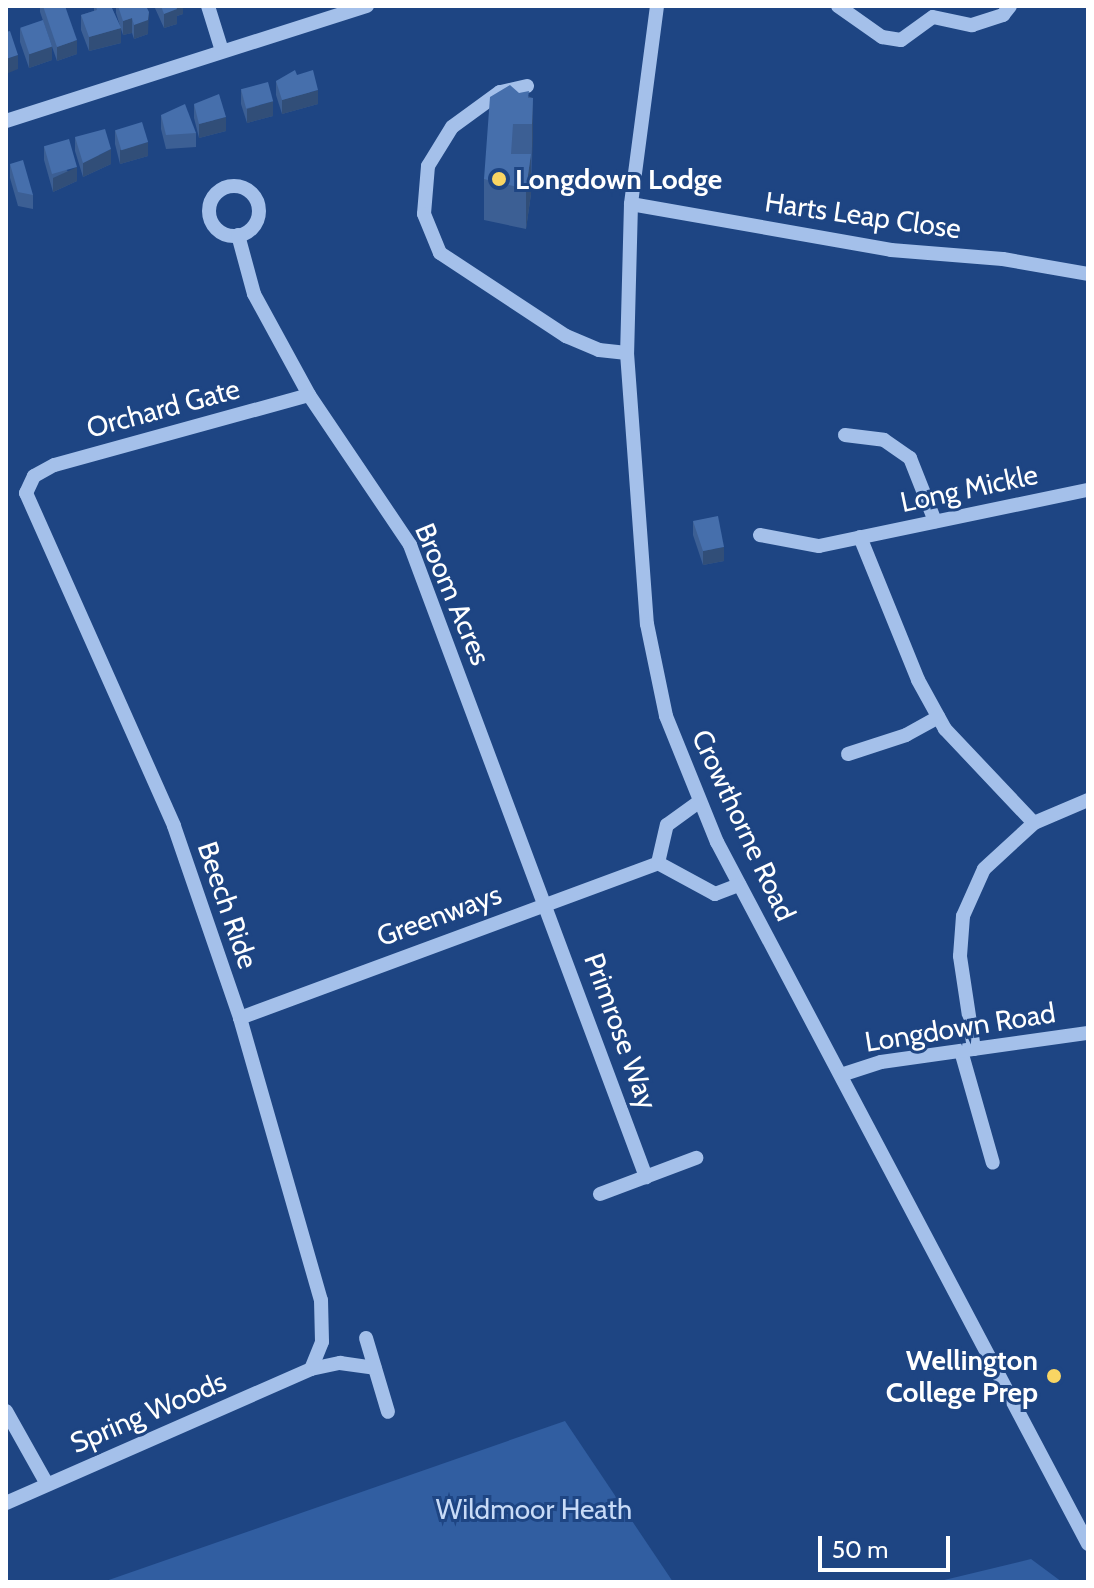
<!DOCTYPE html>
<style>
body{margin:0}
#map{position:relative;width:1094px;height:1588px;overflow:hidden;background:#1e4583;font-family:Cabin,sans-serif}
div>[style]{position:absolute}
[style*='--x']{left:calc(var(--x)*1px);top:calc(var(--y)*1px);width:calc(var(--w)*1px);rotate:calc(var(--a)*1deg)}
.green>*{inset:0;background:#315ea1}
.minor>*{height:14px;margin:-7px;padding:0 7px;transform-origin:7px;border-radius:7px;background:#a4c0ea}
.minor>.ring{margin:-7px;padding:0;box-sizing:content-box;background:none;border:14px solid #a4c0ea;border-radius:50%}
.wall>*{inset:0;background:#3c5f94}
.shaded-wall>*{inset:0;background:#314e78}
.building>*{inset:0;background:#466fac;transform-origin:0 0}
.dots>*{width:22px;height:22px;translate:-50% -50%;box-sizing:border-box;border:4px solid #1e4583;border-radius:50%}
span{translate:-50% -50%;white-space:nowrap;text-align:center;line-height:1.15;-webkit-text-stroke:6px #1e4583;paint-order:stroke}
.poi-label{font-size:28px;color:#fff;font-weight:700}
.left{translate:0 -50%;text-align:left}
.right{translate:-100% -50%;text-align:right}
.street-label{font-size:28px;color:#fff}
.park-label{font-size:28px;color:#c8dbf7}
.frame{position:absolute;inset:0;border:8px solid #fff;pointer-events:none}
.scale{position:absolute;left:818px;top:1536px;width:132px;height:36px;box-sizing:border-box;border:4px solid #fff;border-top:0;padding-left:10px;font-size:24px;line-height:28px;white-space:nowrap;color:#fff;-webkit-text-stroke:6px #1e4583;paint-order:stroke}
</style>
<div id="map">
<div class="green">
<i style="clip-path:polygon(565px 1421px,673px 1582px,103px 1582px)"></i>
<i style="clip-path:polygon(1031px 1559px,1062px 1582px,936px 1582px)"></i>
</div>
<div class="minor">
<i style="--x:208;--y:6;--w:47;--a:72.7"></i>
<i style="--x:657;--y:6;--w:200;--a:97.5"></i>
<i style="--x:631;--y:204;--w:149;--a:91.5"></i>
<i style="--x:627;--y:353;--w:272;--a:85.8"></i>
<i style="--x:647;--y:624;--w:94;--a:78.3"></i>
<i style="--x:666;--y:716;--w:136;--a:68"></i>
<i style="--x:717;--y:842;--w:794;--a:62.14"></i>
<i style="--x:838;--y:6;--w:54;--a:35.2"></i>
<i style="--x:882;--y:37;--w:19;--a:9"></i>
<i style="--x:901;--y:40;--w:39;--a:-36"></i>
<i style="--x:933;--y:17;--w:40;--a:12"></i>
<i style="--x:972;--y:25;--w:33;--a:-18"></i>
<i style="--x:1003;--y:15;--w:11;--a:-52"></i>
<i style="--x:527;--y:86;--w:28;--a:167"></i>
<i style="--x:500;--y:92;--w:59;--a:143.9"></i>
<i style="--x:452;--y:127;--w:46;--a:121.6"></i>
<i style="--x:428;--y:166;--w:48;--a:94.8"></i>
<i style="--x:424;--y:214;--w:42;--a:67.7"></i>
<i style="--x:440;--y:253;--w:151;--a:33.4"></i>
<i style="--x:566;--y:336;--w:36;--a:23"></i>
<i style="--x:599;--y:350;--w:28;--a:6"></i>
<i style="--x:6;--y:121;--w:379;--a:-17.7"></i>
<i class="ring" style="left:209px;top:186px;width:36px;height:36px"></i>
<i style="--x:631;--y:204;--w:264;--a:10"></i>
<i style="--x:891;--y:250;--w:112;--a:4.6"></i>
<i style="--x:1003;--y:259;--w:86;--a:10"></i>
<i style="--x:238;--y:235;--w:61;--a:74.8"></i>
<i style="--x:254;--y:294;--w:115;--a:61.4"></i>
<i style="--x:309;--y:395;--w:181;--a:56"></i>
<i style="--x:410;--y:545;--w:675;--a:69.52"></i>
<i style="--x:309;--y:395;--w:264;--a:164.6"></i>
<i style="--x:54;--y:465;--w:23;--a:151"></i>
<i style="--x:34;--y:476;--w:19;--a:115"></i>
<i style="--x:26;--y:493;--w:364;--a:66"></i>
<i style="--x:174;--y:826;--w:203;--a:71"></i>
<i style="--x:240;--y:1018;--w:293;--a:74"></i>
<i style="--x:321;--y:1300;--w:42;--a:88.6"></i>
<i style="--x:322;--y:1342;--w:29;--a:112"></i>
<i style="--x:845;--y:435;--w:39;--a:7"></i>
<i style="--x:884;--y:440;--w:32;--a:35"></i>
<i style="--x:910;--y:458;--w:68;--a:68.4"></i>
<i style="--x:760;--y:535;--w:60;--a:10.6"></i>
<i style="--x:819;--y:546;--w:275;--a:-11.8"></i>
<i style="--x:860;--y:537;--w:154;--a:67.9"></i>
<i style="--x:918;--y:680;--w:56;--a:61.1"></i>
<i style="--x:945;--y:729;--w:129;--a:46.6"></i>
<i style="--x:848;--y:754;--w:61;--a:-18.1"></i>
<i style="--x:906;--y:735;--w:37;--a:-29"></i>
<i style="--x:658;--y:863;--w:39;--a:-77"></i>
<i style="--x:667;--y:825;--w:39;--a:-36"></i>
<i style="--x:240;--y:1018;--w:446;--a:-20.3"></i>
<i style="--x:658;--y:863;--w:65;--a:28.5"></i>
<i style="--x:715;--y:894;--w:26;--a:-21"></i>
<i style="--x:974;--y:1049;--w:94;--a:-98.6"></i>
<i style="--x:960;--y:956;--w:40;--a:-85.7"></i>
<i style="--x:963;--y:916;--w:51;--a:-65.9"></i>
<i style="--x:984;--y:869;--w:68;--a:-42.6"></i>
<i style="--x:1034;--y:823;--w:59;--a:-23.1"></i>
<i style="--x:961;--y:1051;--w:116;--a:74.1"></i>
<i style="--x:841;--y:1075;--w:42;--a:-18"></i>
<i style="--x:881;--y:1062;--w:209;--a:-8"></i>
<i style="--x:600;--y:1194;--w:103;--a:-20.6"></i>
<i style="--x:366;--y:1338;--w:77;--a:73.4"></i>
<i style="--x:6;--y:1411;--w:84;--a:60.7"></i>
<i style="--x:6;--y:1503;--w:333;--a:-23.7"></i>
<i style="--x:311;--y:1369;--w:30;--a:-12"></i>
<i style="--x:340;--y:1363;--w:35;--a:8"></i>
</div>
<div class="wall">
<i style="clip-path:polygon(40px 6px,65px 6px,77px 54px,57px 61px,40px 12px)"></i>
<i style="clip-path:polygon(94px 6px,111px 6px,120px 26px,116px 13px,116px 6px,146px 6px,148px 34px,134px 39px,132px 33px,123px 35px,121px 29px,121px 43px,89px 51px,81px 30px,81px 15px,94px 11px)"></i>
<i style="clip-path:polygon(154px 6px,183px 6px,183px 14px,177px 16px,177px 24px,164px 28px)"></i>
<i style="clip-path:polygon(20px 28px,52px 60px,29px 68px,20px 42px)"></i>
<i style="clip-path:polygon(297px 75px,318px 104px,282px 114px,276px 95px,276px 81px)"></i>
<i style="clip-path:polygon(241px 90px,273px 116px,247px 123px,241px 104px)"></i>
<i style="clip-path:polygon(519px 93px,533px 98px,531px 194px,526px 229px,484px 220px,484px 179px)"></i>
<i style="clip-path:polygon(194px 104px,226px 131px,199px 138px,194px 118px)"></i>
<i style="clip-path:polygon(161px 115px,196px 133px,196px 147px,166px 149px,161px 129px)"></i>
<i style="clip-path:polygon(115px 130px,148px 156px,120px 164px,115px 144px)"></i>
<i style="clip-path:polygon(75px 137px,111px 164px,83px 177px,75px 151px)"></i>
<i style="clip-path:polygon(44px 146px,77px 181px,53px 192px,44px 160px)"></i>
<i style="clip-path:polygon(10px 164px,33px 195px,33px 209px,18px 206px,10px 178px)"></i>
<i style="clip-path:polygon(693px 521px,724px 561px,703px 565px,693px 535px)"></i>
</div>
<div class="shaded-wall">
<i style="clip-path:polygon(175px 6px,183px 6px,183px 14px,177px 16px,177px 24px,164px 28px,164px 14px)"></i>
<i style="clip-path:polygon(149px 12px,148px 34px,134px 39px,134px 25px)"></i>
<i style="clip-path:polygon(132px 18px,132px 33px,123px 35px,123px 21px)"></i>
<i style="clip-path:polygon(121px 28px,121px 43px,89px 51px,89px 37px)"></i>
<i style="clip-path:polygon(77px 40px,77px 54px,57px 61px,57px 47px)"></i>
<i style="clip-path:polygon(52px 46px,52px 60px,29px 68px,29px 54px)"></i>
<i style="clip-path:polygon(18px 55px,18px 69px,6px 74px,6px 59px)"></i>
<i style="clip-path:polygon(318px 90px,318px 104px,282px 114px,282px 100px)"></i>
<i style="clip-path:polygon(533px 98px,533px 139px,532px 164px,532px 124px)"></i>
<i style="clip-path:polygon(273px 101px,273px 116px,247px 123px,247px 109px)"></i>
<i style="clip-path:polygon(226px 117px,226px 131px,199px 138px,199px 124px)"></i>
<i style="clip-path:polygon(148px 142px,148px 156px,120px 164px,120px 150px)"></i>
<i style="clip-path:polygon(111px 149px,111px 164px,83px 177px,83px 163px)"></i>
<i style="clip-path:polygon(531px 154px,531px 194px,526px 229px,526px 189px)"></i>
<i style="clip-path:polygon(77px 167px,77px 181px,53px 192px,53px 178px)"></i>
<i style="clip-path:polygon(724px 547px,724px 561px,703px 565px,703px 551px)"></i>
</div>
<div class="building">
<i style="clip-path:polygon(43px 6px,65px 6px,77px 40px,57px 47px)"></i>
<i style="clip-path:polygon(96px 6px,111px 6px,121px 28px,89px 37px,81px 15px,97px 10px)"></i>
<i style="clip-path:polygon(118px 6px,146px 6px,149px 12px,148px 20px,134px 25px,132px 18px,123px 21px)"></i>
<i style="clip-path:polygon(161px 6px,176px 6px,177px 9px,164px 14px)"></i>
<i style="left:43px;top:20px;width:28px;height:24px;rotate:71deg"></i>
<i style="clip-path:polygon(10px 31px,18px 55px,6px 59px,6px 32px)"></i>
<i style="clip-path:polygon(295px 70px,297px 75px,313px 70px,318px 90px,282px 100px,276px 81px)"></i>
<i style="left:268px;top:82px;width:20px;height:28px;rotate:75deg"></i>
<i style="clip-path:polygon(510px 85px,519px 93px,529px 91px,528px 98px,533px 98px,532px 124px,513px 124px,511px 154px,531px 154px,526px 189px,484px 179px,490px 97px)"></i>
<i style="clip-path:polygon(219px 94px,226px 117px,199px 124px,194px 104px)"></i>
<i style="clip-path:polygon(185px 104px,196px 133px,166px 135px,161px 115px)"></i>
<i style="left:142px;top:122px;width:21px;height:28px;rotate:73deg"></i>
<i style="clip-path:polygon(105px 129px,111px 149px,83px 163px,75px 137px)"></i>
<i style="left:69px;top:139px;width:29px;height:26px;rotate:74deg"></i>
<i style="clip-path:polygon(23px 160px,33px 195px,18px 192px,10px 164px)"></i>
<i style="clip-path:polygon(718px 516px,724px 547px,703px 551px,693px 521px)"></i>
</div>
<div class="dots">
<i style="left:499px;top:179px;background:#f9d563"></i>
<i style="left:1054px;top:1376px;background:#f9d563"></i>
</div>
<div class="poi-label">
<span class="left" style="left:515px;top:179px">Longdown Lodge</span>
<span class="right" style="left:1038px;top:1376px">Wellington<br>College Prep</span>
</div>
<div class="street-label">
<span style="left:863px;top:215px;rotate:8deg">Harts Leap Close</span>
<span style="left:163px;top:408px;rotate:-15deg">Orchard Gate</span>
<span style="left:969px;top:488px;rotate:-12deg">Long Mickle</span>
<span style="left:453px;top:594px;rotate:67deg">Broom Acres</span>
<span style="left:744px;top:825px;rotate:65deg">Crowthorne Road</span>
<span style="left:228px;top:905px;rotate:71deg">Beech Ride</span>
<span style="left:439px;top:915px;rotate:-20deg">Greenways</span>
<span style="left:960px;top:1027px;rotate:-9deg">Longdown Road</span>
<span style="left:621px;top:1031px;rotate:70deg">Primrose Way</span>
<span style="left:148px;top:1412px;rotate:-23deg">Spring Woods</span>
</div>
<div class="park-label">
<span style="left:534px;top:1509px">Wildmoor Heath</span>
</div>
<div class="frame"></div>
<div class="scale">50 m</div>
</div>
